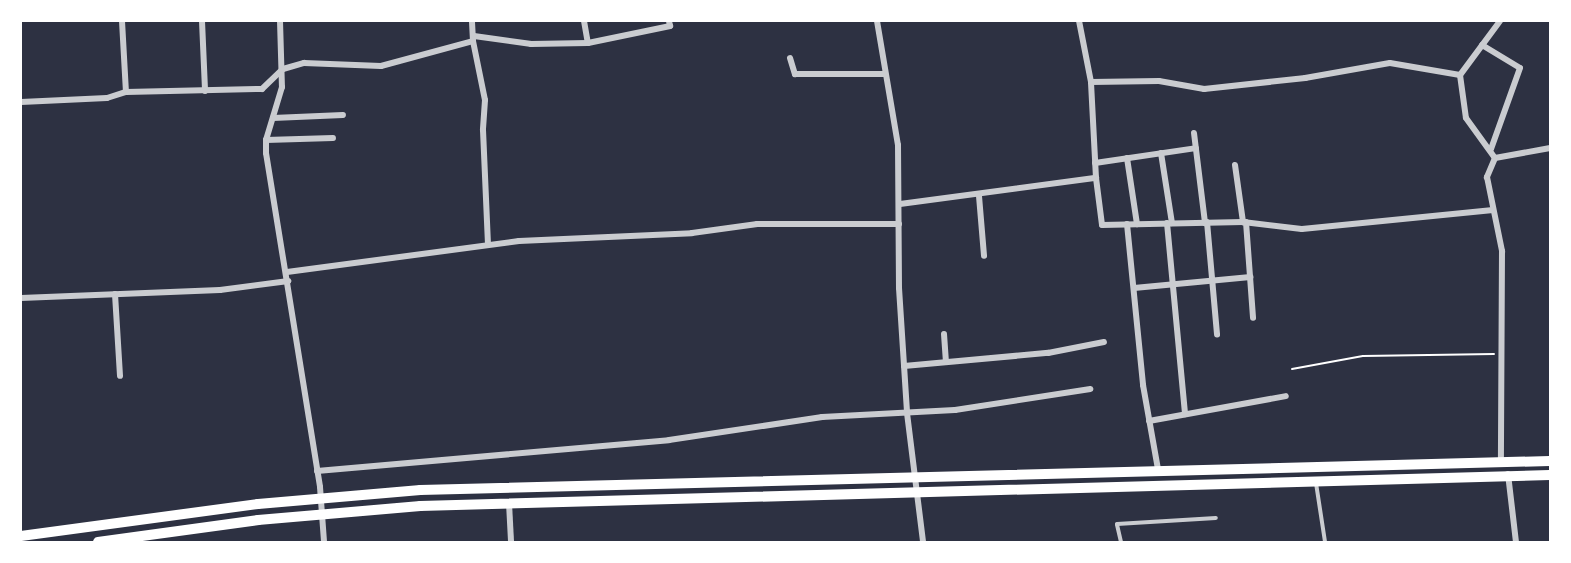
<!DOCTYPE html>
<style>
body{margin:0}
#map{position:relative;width:1571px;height:563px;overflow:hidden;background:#2d3142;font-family:Poppins,sans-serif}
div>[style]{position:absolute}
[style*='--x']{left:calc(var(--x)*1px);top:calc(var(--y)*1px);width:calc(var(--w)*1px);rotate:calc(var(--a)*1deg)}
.path>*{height:2px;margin:-1px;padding:0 1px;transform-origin:1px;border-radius:1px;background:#fff}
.service>*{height:4px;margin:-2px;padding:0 2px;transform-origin:2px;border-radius:2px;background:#caccd0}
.minor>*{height:6px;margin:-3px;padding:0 3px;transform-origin:3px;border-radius:3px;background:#caccd0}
.secondary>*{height:10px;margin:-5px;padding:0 5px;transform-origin:5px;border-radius:5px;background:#fff}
span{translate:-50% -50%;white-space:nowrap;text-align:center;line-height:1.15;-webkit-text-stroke:4.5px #fff;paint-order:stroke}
.frame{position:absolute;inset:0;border:22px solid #fff;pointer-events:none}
</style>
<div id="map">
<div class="path">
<i style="--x:1292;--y:369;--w:72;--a:-10.4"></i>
<i style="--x:1363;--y:356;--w:131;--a:-0.9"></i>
</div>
<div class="service">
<i style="--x:1316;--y:483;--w:60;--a:81.3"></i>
<i style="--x:1121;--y:542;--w:18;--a:-103"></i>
<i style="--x:1117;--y:524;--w:99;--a:-3.5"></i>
</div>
<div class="minor">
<i style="--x:122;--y:21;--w:71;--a:86.8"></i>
<i style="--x:202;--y:21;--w:70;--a:87.5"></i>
<i style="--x:280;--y:21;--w:66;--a:88.3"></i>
<i style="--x:282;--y:87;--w:55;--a:106.8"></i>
<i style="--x:266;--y:140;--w:13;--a:90"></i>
<i style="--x:266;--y:153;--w:338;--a:80.8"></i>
<i style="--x:320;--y:487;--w:55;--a:85.8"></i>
<i style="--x:584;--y:21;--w:22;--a:80"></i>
<i style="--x:877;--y:21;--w:126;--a:80.4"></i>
<i style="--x:898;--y:145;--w:143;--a:89.6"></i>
<i style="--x:899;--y:288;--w:125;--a:86.3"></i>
<i style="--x:907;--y:413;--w:130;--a:82.9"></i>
<i style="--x:1500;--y:21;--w:67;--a:126.5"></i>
<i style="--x:1460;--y:75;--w:43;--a:82.1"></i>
<i style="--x:1466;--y:118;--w:49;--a:54.1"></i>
<i style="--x:1495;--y:158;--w:21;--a:113"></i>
<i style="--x:1487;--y:177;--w:76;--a:78.5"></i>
<i style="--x:1502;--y:251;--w:208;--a:90.3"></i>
<i style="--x:474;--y:36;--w:58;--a:8"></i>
<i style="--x:531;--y:44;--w:57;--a:-1"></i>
<i style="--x:588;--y:43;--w:84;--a:-11.7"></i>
<i style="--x:670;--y:26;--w:5;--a:-101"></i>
<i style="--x:473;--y:41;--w:60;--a:78.5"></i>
<i style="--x:485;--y:100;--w:30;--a:94"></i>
<i style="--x:483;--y:130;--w:114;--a:87.5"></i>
<i style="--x:1482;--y:45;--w:44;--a:31.2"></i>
<i style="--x:1520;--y:68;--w:86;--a:109.7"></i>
<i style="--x:790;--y:58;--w:17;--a:73"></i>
<i style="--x:795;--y:74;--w:90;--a:0"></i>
<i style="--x:1091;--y:82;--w:68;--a:-0.8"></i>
<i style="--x:1159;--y:81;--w:46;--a:10.1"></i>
<i style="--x:1204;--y:89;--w:102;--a:-6.2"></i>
<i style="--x:1305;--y:78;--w:86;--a:-10"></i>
<i style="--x:1390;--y:63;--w:71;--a:9.7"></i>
<i style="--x:21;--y:102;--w:86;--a:-2.7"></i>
<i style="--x:107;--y:98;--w:20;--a:-18"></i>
<i style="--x:126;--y:92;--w:136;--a:-1.3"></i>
<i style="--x:262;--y:89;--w:29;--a:-44"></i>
<i style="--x:283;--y:69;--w:22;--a:-16"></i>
<i style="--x:304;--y:63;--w:77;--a:2.2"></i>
<i style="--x:381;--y:66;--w:95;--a:-15.2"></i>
<i style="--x:473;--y:41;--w:20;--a:-93"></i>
<i style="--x:273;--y:118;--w:70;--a:-2.5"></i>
<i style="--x:1194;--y:133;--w:91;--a:83"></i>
<i style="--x:266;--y:140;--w:67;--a:-1.7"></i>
<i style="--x:1161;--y:153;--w:71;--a:81.1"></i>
<i style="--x:1127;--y:158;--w:67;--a:81.4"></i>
<i style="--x:1495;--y:158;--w:56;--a:-10.3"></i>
<i style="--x:1095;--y:163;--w:102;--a:-8.4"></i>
<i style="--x:1235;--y:165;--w:58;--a:82"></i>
<i style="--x:1096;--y:178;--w:47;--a:82.7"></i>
<i style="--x:1102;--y:225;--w:141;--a:-1.2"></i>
<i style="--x:1243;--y:222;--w:59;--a:6.8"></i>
<i style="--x:1302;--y:229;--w:192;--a:-5.7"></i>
<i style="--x:979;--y:196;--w:60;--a:85.2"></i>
<i style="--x:900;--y:204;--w:198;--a:-7.6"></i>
<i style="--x:1096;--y:178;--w:96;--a:-93"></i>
<i style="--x:1091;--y:82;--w:62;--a:-101.1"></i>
<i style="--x:1207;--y:222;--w:113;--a:84.9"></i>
<i style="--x:1246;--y:222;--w:96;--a:85.8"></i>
<i style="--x:1167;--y:223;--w:192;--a:84.6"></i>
<i style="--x:1127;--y:224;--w:162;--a:84.3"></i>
<i style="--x:1143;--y:385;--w:85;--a:79.9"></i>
<i style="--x:287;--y:272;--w:234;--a:-7.6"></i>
<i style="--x:519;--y:241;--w:173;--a:-2.6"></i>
<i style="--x:692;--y:233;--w:66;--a:-7.9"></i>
<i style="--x:757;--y:224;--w:142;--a:0"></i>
<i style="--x:1134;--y:288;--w:117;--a:-5.4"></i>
<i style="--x:115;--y:294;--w:82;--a:86.5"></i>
<i style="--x:21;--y:298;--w:199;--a:-2.3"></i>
<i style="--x:220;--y:290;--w:69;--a:-7.5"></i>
<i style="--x:944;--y:334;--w:28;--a:86"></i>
<i style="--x:904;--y:366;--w:145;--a:-5.2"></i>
<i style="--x:1048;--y:353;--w:57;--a:-11.1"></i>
<i style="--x:1149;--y:421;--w:139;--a:-10.3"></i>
<i style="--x:317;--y:471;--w:353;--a:-5"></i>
<i style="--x:669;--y:440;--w:155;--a:-8.5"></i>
<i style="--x:822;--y:417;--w:133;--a:-3"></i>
<i style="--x:955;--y:410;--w:137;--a:-8.8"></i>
<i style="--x:1508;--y:474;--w:68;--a:83.3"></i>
<i style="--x:509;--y:503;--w:39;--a:87"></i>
</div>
<div class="secondary">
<i style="--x:21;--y:536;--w:239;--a:-7.7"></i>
<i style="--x:258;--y:504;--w:163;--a:-4.9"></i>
<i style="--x:420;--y:490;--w:1130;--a:-1.47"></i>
<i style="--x:98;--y:542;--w:162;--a:-7.8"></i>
<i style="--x:258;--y:520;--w:163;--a:-4.9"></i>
<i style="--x:420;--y:506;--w:1130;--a:-1.57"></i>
</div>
<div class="frame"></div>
</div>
